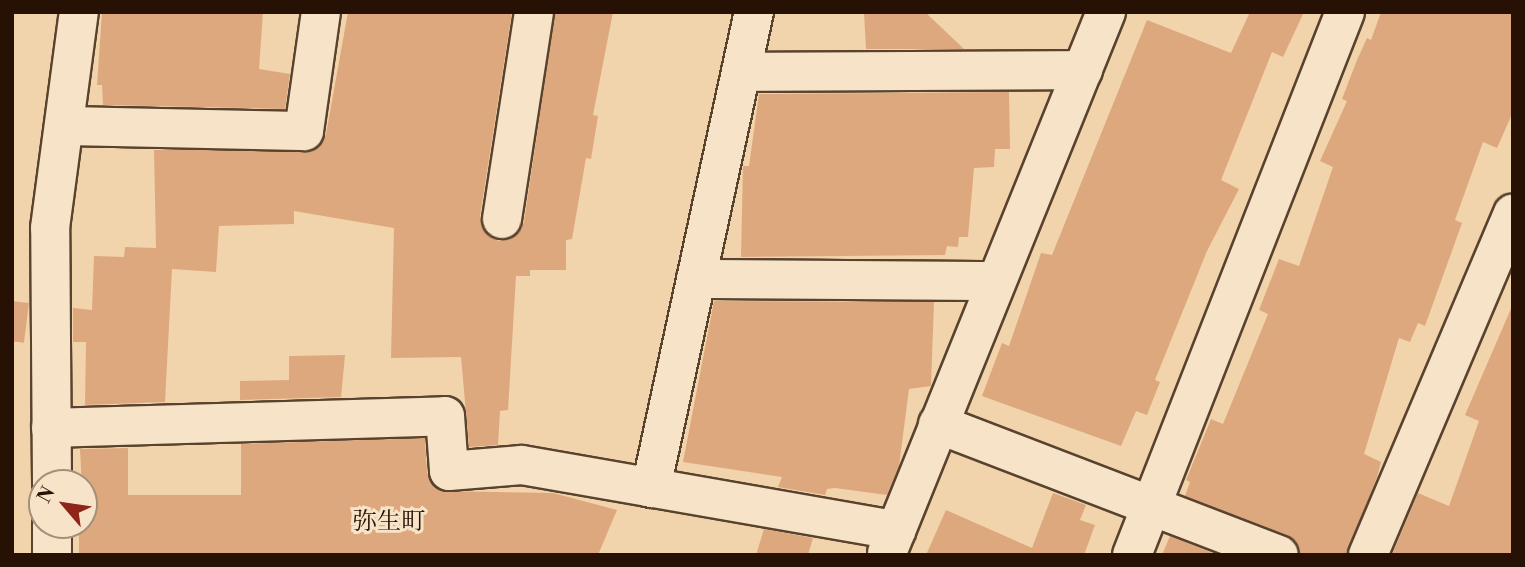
<!DOCTYPE html>
<meta charset="utf-8">
<style>
body{margin:0}
#map{position:relative;width:1525px;height:567px;overflow:hidden;background:#f1d4ab;font-family:"Libre Bodoni","Noto Serif JP",serif}
div>[style]{position:absolute}
[style*='--x']{left:calc(var(--x)*1px);top:calc(var(--y)*1px);width:calc(var(--w)*1px);rotate:calc(var(--a)*1deg)}
.building>*{inset:0;background:#dea87e;transform-origin:0 0}
.roads{filter:drop-shadow(2px 0 #59422e) drop-shadow(-2px 0 #59422e) drop-shadow(0 2px #59422e) drop-shadow(0 -2px #59422e)}
.minor>*{height:38px;margin:-19px;padding:0 19px;transform-origin:19px;border-radius:19px;background:#f6e3c8}
span{translate:-50% -50%;white-space:nowrap;text-align:center;line-height:1.15;-webkit-text-stroke:6px #f6e3c8;paint-order:stroke}
.quarter-label{font-size:24px;color:#261104}
.frame{position:absolute;inset:0;border:14px solid #261104;pointer-events:none}
.north{position:absolute;left:28px;top:469px;width:70px;height:70px;box-sizing:border-box;background:#f6e3c8;border:2px solid #a38f7a;border-radius:50%;rotate:299deg;font-size:19px;font-weight:700;line-height:28px;text-align:center;color:#261104}
.north::after{content:'';display:block;margin:auto;width:24px;height:32px;background:#8f2418;clip-path:polygon(50% 0,100% 100%,50% 72%,0 100%)}
</style>
<div id="map">
<div class="building">
<i style="clip-path:polygon(102px 12px,263px 12px,259px 69px,290px 74px,285px 109px,103px 105px,102px 85px,97px 85px)"></i>
<i style="clip-path:polygon(348px 12px,512px 12px,480px 216px,488px 236px,499px 241px,519px 233px,524px 222px,555px 12px,613px 12px,593px 115px,598px 116px,591px 159px,586px 158px,572px 239px,566px 240px,566px 270px,530px 270px,530px 276px,516px 276px,508px 410px,500px 411px,498px 445px,469px 447px,461px 357px,391px 358px,394px 228px,294px 211px,294px 224px,219px 226px,216px 272px,172px 269px,165px 402px,85px 405px,86px 342px,73px 342px,73px 308px,92px 310px,94px 256px,124px 257px,125px 247px,156px 248px,154px 150px,314px 150px,326px 134px)"></i>
<i style="clip-path:polygon(864px 12px,925px 12px,964px 49px,866px 49px)"></i>
<i style="clip-path:polygon(1250px 12px,1304px 12px,1283px 57px,1272px 52px,1221px 180px,1239px 189px,1207px 251px,1155px 380px,1160px 382px,1147px 415px,1136px 411px,1121px 446px,982px 396px,1002px 343px,1009px 346px,1041px 253px,1052px 255px,1147px 20px,1231px 53px)"></i>
<i style="clip-path:polygon(1381px 12px,1513px 12px,1513px 112px,1497px 148px,1483px 142px,1455px 220px,1462px 223px,1425px 326px,1418px 323px,1410px 342px,1399px 338px,1364px 454px,1381px 462px,1377px 477px,1347px 555px,1300px 555px,1296px 542px,1287px 535px,1185px 496px,1190px 482px,1186px 480px,1211px 419px,1223px 424px,1268px 314px,1259px 310px,1279px 259px,1299px 266px,1333px 167px,1320px 161px,1347px 101px,1342px 99px,1357px 60px,1367px 38px,1371px 40px)"></i>
<i style="clip-path:polygon(1009px 92px,1010px 149px,995px 149px,994px 167px,974px 168px,968px 237px,959px 237px,958px 247px,947px 246px,945px 255px,741px 257px,743px 166px,749px 166px,759px 94px)"></i>
<i style="left:12px;top:301px;width:17px;height:40px;rotate:7deg"></i>
<i style="clip-path:polygon(714px 301px,934px 302px,931px 386px,909px 389px,899px 466px,887px 495px,835px 488px,827px 489px,825px 495px,778px 487px,782px 477px,683px 462px)"></i>
<i style="clip-path:polygon(1513px 304px,1513px 555px,1392px 555px,1418px 493px,1449px 506px,1479px 421px,1465px 415px)"></i>
<i style="clip-path:polygon(345px 355px,341px 397px,240px 400px,240px 381px,289px 380px,289px 356px)"></i>
<i style="clip-path:polygon(425px 438px,427px 473px,440px 491px,553px 493px,617px 510px,598px 555px,79px 555px,79px 525px,84px 525px,80px 449px,128px 448px,128px 495px,241px 495px,241px 444px)"></i>
<i style="clip-path:polygon(1053px 493px,1086px 505px,1080px 520px,1095px 525px,1084px 555px,926px 555px,946px 510px,1032px 548px)"></i>
<i style="clip-path:polygon(764px 529px,813px 538px,808px 555px,756px 555px)"></i>
<i style="clip-path:polygon(1170px 536px,1217px 555px,1162px 555px)"></i>
</div>
<div class="roads">
<div class="minor">
<i style="--x:741;--y:72;--w:342;--a:-0.3"></i>
<i style="--x:64;--y:126;--w:240;--a:1.2"></i>
<i style="--x:304;--y:131;--w:120;--a:-81.9"></i>
<i style="--x:502;--y:219;--w:209;--a:-81.2"></i>
<i style="--x:696;--y:279;--w:300;--a:0.4"></i>
<i style="--x:938;--y:424;--w:365;--a:21"></i>
<i style="--x:51;--y:428;--w:394;--a:-1.7"></i>
<i style="--x:445;--y:416;--w:55;--a:85.8"></i>
<i style="--x:449;--y:471;--w:73;--a:-4.7"></i>
<i style="--x:522;--y:465;--w:380;--a:9.9"></i>
<i style="--x:52;--y:483;--w:255;--a:-90.4"></i>
<i style="--x:50;--y:228;--w:218;--a:-82.4"></i>
<i style="--x:651;--y:488;--w:487;--a:-77.8"></i>
<i style="--x:52;--y:525;--w:30;--a:90"></i>
<i style="--x:887;--y:553;--w:584;--a:-67.96"></i>
<i style="--x:1132;--y:555;--w:583;--a:-68.58"></i>
<i style="--x:1368;--y:555;--w:371;--a:-67"></i>
</div>
</div>
<div class="quarter-label">
<span style="left:389px;top:523px">弥生町</span>
</div>
<div class="frame"></div>
<div class="north">N</div>
</div>
